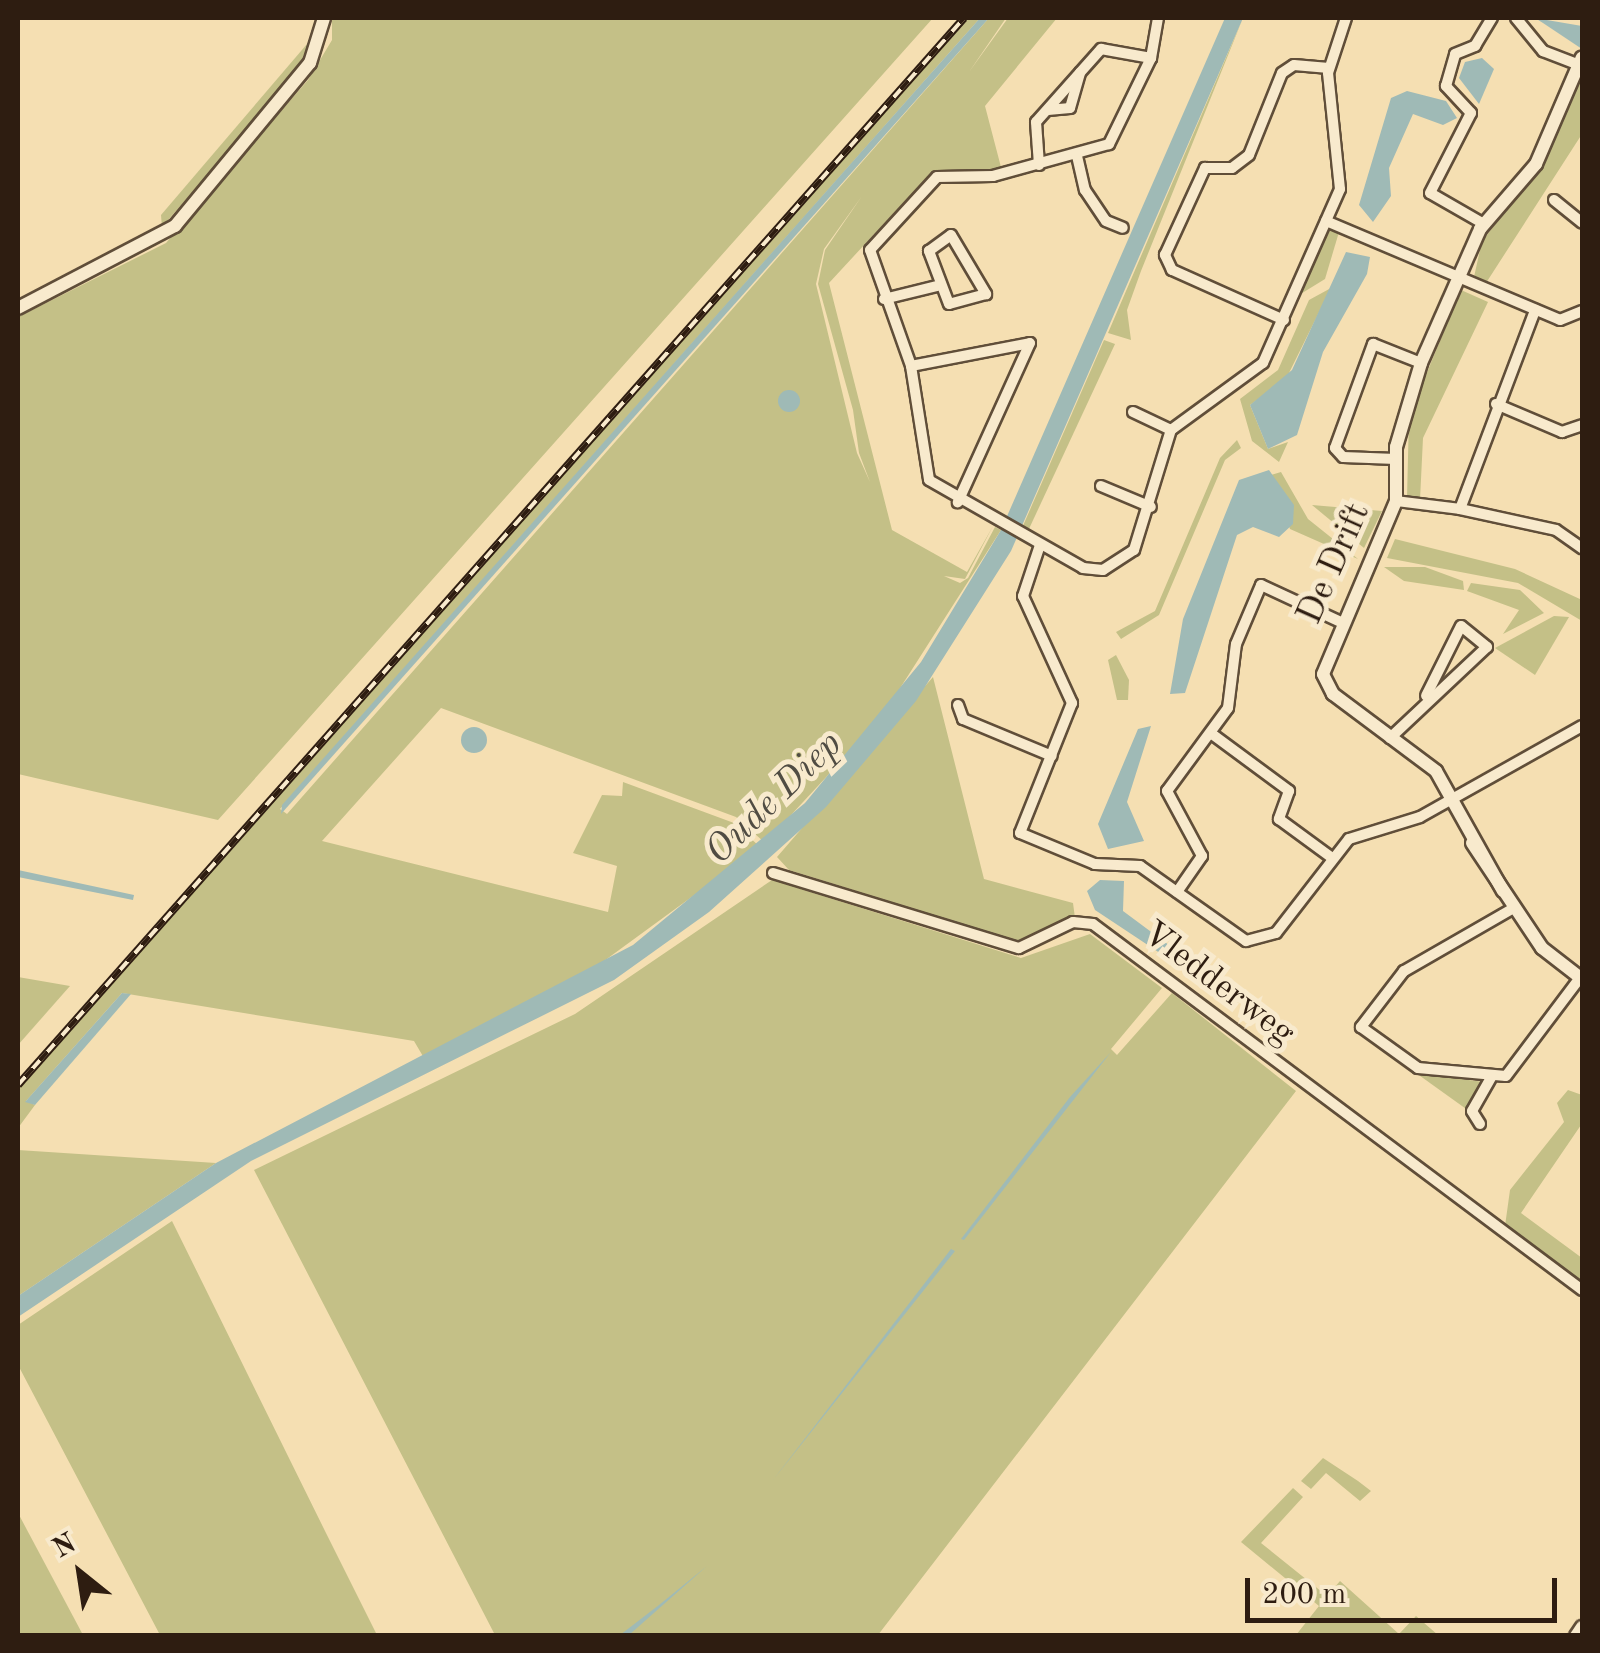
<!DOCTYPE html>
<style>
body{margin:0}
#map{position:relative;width:1600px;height:1653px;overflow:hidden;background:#f5dfb2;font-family:"Old Standard TT",serif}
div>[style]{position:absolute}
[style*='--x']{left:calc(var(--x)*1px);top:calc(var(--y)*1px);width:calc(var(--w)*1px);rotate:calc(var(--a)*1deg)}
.green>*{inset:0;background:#c4c087}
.water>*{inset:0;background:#9fbab6}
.round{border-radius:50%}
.roads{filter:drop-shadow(2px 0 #604e39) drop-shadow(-2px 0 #604e39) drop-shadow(0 2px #604e39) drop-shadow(0 -2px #604e39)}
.minor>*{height:10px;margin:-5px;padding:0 5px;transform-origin:5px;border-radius:5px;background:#f8eacd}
.tertiary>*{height:12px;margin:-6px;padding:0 6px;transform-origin:6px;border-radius:6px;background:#f8eacd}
.rail>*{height:8px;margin-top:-4px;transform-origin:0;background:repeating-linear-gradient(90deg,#f8eacd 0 11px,#2e1d11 0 22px);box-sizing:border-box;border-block:2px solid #2e1d11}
span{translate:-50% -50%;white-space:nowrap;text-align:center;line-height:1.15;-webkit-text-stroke:10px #f8eacd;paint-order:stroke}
.street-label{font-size:35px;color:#2e1d11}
.water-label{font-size:38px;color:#504c43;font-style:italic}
.frame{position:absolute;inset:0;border:20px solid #2e1d11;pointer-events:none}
.north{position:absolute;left:30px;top:1523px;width:100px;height:100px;-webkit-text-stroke:8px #f8eacd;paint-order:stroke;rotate:330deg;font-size:28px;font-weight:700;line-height:40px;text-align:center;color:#2e1d11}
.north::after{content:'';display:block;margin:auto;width:35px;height:45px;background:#2e1d11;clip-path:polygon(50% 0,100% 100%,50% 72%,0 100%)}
.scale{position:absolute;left:1245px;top:1578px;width:312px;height:45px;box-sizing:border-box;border:5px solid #2e1d11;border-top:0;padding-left:12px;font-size:30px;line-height:35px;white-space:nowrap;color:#2e1d11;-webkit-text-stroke:8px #f8eacd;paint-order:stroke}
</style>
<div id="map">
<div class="green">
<i style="clip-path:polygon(332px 18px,933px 18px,218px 820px,18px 774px,18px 317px,166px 243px,308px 80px,332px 40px)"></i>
<i style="clip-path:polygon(evenodd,968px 18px,980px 18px,280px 809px,287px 814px,989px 18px,1006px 18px,969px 72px,1008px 18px,1057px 18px,985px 106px,1002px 171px,926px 178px,829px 283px,892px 530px,967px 572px,993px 526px,965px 579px,944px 576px,960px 583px,968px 578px,995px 527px,1001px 530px,881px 718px,765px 843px,736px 817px,441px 708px,322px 841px,608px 912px,617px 866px,573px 853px,602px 795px,622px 796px,623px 782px,734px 823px,760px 847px,578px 980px,424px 1058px,414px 1041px,122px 993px,26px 1101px,35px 1105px,18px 1128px,18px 1089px,968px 18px,862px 196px,825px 250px,818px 284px,853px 410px,859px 453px,870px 482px,857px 453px,816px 284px,824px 249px,862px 196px)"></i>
<i style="clip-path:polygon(1243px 18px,1141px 271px,1127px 310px,1131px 340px,1108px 333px)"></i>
<i style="clip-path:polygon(319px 30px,310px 56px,162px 227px,161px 215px)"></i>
<i style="clip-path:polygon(1582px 71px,1582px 134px,1486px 283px,1474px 277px,1482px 241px,1546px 160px)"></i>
<i style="clip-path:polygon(1329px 231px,1339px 232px,1325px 279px,1299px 295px)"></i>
<i style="clip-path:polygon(1331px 288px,1286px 379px,1250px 405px,1268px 449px,1288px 442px,1279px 462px,1252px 441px,1240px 399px,1278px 370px,1309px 300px)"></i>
<i style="clip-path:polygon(1461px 290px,1488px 302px,1423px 438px,1420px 500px,1407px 498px,1409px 416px)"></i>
<i style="clip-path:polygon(1104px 340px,1115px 344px,1028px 531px,1022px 528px)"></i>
<i style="clip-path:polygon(1237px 440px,1241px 448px,1225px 460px,1159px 615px,1121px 639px,1116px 632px,1155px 611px,1220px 458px)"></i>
<i style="clip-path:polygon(1281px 472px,1308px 519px,1358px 559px,1290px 529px,1271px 475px)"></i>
<i style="clip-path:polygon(1312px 505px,1382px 511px,1364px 548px)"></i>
<i style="clip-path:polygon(1395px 539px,1515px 569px,1582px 600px,1582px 621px,1518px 583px,1387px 558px)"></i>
<i style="clip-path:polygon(1384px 567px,1425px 567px,1463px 581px,1464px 590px,1404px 581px)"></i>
<i style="clip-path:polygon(1471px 583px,1520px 590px,1544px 613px,1503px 634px,1519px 610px,1467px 591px)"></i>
<i style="clip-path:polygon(1554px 616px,1569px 617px,1535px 675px,1495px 648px)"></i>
<i style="clip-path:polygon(1116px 655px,1129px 680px,1128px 700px,1117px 700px,1108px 660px)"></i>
<i style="clip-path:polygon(933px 677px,984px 879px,1073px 903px,1075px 918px,1024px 943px,789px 870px,777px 857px)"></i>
<i style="clip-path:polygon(772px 880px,1021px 958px,1090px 934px,1162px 988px,1111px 1049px,1117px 1055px,1172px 993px,1296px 1091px,878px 1635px,495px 1635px,254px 1170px,575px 1014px)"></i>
<i style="clip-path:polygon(18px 977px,70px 986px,18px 1045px)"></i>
<i style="clip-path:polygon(1416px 1073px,1491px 1083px,1469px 1111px)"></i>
<i style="clip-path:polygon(1568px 1090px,1582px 1095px,1581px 1125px,1521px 1213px,1582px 1258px,1582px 1285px,1505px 1226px,1510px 1190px,1564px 1122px,1557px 1103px)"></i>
<i style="clip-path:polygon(18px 1150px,216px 1163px,18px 1296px)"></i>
<i style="clip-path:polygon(172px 1221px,325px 1531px,377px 1635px,160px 1635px,18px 1365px,18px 1325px)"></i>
<i style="clip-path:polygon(1323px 1458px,1358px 1481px,1371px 1491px,1360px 1501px,1326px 1473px,1311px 1489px,1301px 1481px)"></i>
<i style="clip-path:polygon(1293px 1488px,1303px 1497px,1261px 1543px,1327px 1596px,1340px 1581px,1399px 1634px,1416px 1616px,1438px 1635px,1296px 1635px,1319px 1606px,1241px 1542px)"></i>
<i style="clip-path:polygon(18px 1513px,83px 1635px,18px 1635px)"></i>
</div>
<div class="water">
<i style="clip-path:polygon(980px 18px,989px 18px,281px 814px,282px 805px)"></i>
<i style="clip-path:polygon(1225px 18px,1243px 18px,1011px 551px,916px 701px,826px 807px,709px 912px,614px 980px,251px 1161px,18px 1317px,18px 1296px,216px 1163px,633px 945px,805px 803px,921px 662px,1001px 530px)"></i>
<i style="clip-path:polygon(1535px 18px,1582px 26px,1582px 49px,1543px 23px)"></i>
<i style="clip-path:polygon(1482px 58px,1494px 69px,1479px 104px,1459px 78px,1465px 62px)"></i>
<i style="clip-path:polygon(1407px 91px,1446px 101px,1457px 118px,1443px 125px,1413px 114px,1389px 168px,1391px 196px,1373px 222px,1359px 205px,1391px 98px)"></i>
<i style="clip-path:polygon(1346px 252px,1370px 257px,1367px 274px,1323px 352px,1297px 435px,1268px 449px,1250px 405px,1292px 370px)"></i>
<i class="round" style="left:778px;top:390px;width:22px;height:22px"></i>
<i style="clip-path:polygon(1269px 470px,1294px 505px,1293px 524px,1279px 537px,1253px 527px,1237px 535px,1185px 693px,1170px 694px,1183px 619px,1239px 480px)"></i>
<i style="clip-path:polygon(1151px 726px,1127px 802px,1144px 841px,1108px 849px,1098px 824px,1138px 729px)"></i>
<i class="round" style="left:461px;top:727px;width:26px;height:26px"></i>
<i style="clip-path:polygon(18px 870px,134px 895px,133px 900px,18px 877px)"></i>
<i style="clip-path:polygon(1100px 880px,1124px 881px,1123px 911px,1189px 960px,1190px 973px,1095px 910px,1087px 891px)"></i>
<i style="clip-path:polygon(122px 993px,131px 994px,35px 1105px,25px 1102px)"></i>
<i style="clip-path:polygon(1111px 1052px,964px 1240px,961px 1239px,1070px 1097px)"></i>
<i style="clip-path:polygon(951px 1249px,955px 1251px,773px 1480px)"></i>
<i style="clip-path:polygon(707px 1566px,629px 1635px,620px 1635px,659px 1605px)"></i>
</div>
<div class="roads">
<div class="minor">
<i style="--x:1158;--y:18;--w:41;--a:99.9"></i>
<i style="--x:1151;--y:58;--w:96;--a:116"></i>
<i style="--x:1109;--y:144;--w:120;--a:164.6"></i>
<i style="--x:993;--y:176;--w:56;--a:179"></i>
<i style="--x:937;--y:177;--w:99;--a:132.5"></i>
<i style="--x:870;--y:250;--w:123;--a:70.5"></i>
<i style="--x:911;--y:366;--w:115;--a:81"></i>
<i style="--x:929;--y:480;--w:177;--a:29.7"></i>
<i style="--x:1083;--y:568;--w:20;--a:6"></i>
<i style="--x:1103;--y:570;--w:37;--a:-33"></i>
<i style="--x:1134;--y:550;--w:126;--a:-72.9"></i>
<i style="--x:1171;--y:430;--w:114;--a:-36.1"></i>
<i style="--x:1263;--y:363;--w:190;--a:-66.1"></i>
<i style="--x:1340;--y:189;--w:117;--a:-95.9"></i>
<i style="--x:1328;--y:73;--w:58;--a:-71.9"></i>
<i style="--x:1516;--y:18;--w:43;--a:50.7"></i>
<i style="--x:1543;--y:51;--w:39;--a:21"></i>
<i style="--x:1048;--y:110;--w:22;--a:-5"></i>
<i style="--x:1070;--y:108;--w:37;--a:-74"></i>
<i style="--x:1077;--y:156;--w:35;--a:77"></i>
<i style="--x:1085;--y:190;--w:37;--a:56"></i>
<i style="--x:1106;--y:221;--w:18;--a:22"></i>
<i style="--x:1039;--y:165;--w:43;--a:-94"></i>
<i style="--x:1036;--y:122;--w:98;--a:-48.3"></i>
<i style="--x:1101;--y:49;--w:51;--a:10.2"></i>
<i style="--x:1554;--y:200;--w:36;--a:39"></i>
<i style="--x:1326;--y:221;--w:254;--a:22.9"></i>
<i style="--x:1560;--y:320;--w:24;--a:-22"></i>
<i style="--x:1484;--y:224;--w:62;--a:-150.1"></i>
<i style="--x:1430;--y:193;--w:90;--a:-62.9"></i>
<i style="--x:1471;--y:113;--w:37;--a:-133"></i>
<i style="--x:1446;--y:86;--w:33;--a:-74"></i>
<i style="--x:1455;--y:54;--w:22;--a:-22"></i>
<i style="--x:1475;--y:46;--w:33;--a:-59"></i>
<i style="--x:951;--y:235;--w:69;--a:59.3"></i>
<i style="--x:986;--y:294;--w:38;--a:165"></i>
<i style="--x:949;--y:304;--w:57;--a:-110.7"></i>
<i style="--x:929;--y:251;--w:27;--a:-36"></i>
<i style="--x:884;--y:299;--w:55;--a:-13.8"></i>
<i style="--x:1284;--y:320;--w:123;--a:-155.9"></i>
<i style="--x:1172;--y:270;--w:17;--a:-115"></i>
<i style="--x:1165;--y:255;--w:96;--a:-65.3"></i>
<i style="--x:1205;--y:168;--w:27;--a:0"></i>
<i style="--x:1232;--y:168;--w:21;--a:-37"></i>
<i style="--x:1249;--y:155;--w:88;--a:-68.1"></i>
<i style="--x:1282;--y:73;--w:14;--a:-34"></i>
<i style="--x:1294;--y:65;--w:35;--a:5"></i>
<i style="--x:911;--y:366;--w:121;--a:-10.9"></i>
<i style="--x:1030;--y:343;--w:175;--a:114.4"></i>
<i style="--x:1496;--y:404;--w:72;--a:23"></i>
<i style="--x:1562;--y:432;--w:21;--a:-19"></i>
<i style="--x:1133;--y:412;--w:42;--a:25.3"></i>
<i style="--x:1396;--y:459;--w:53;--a:-177.8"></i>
<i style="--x:1343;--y:457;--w:12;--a:-132"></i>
<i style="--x:1335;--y:448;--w:111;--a:-69.9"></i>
<i style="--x:1373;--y:344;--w:52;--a:21.6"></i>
<i style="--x:1101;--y:486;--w:54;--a:22.8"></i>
<i style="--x:1396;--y:501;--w:64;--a:7.1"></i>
<i style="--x:1460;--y:509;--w:213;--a:-69.3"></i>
<i style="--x:1460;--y:509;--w:98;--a:12.3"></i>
<i style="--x:1556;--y:530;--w:32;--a:35"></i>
<i style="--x:1040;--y:545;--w:54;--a:108.4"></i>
<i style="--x:1023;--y:596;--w:118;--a:65.4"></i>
<i style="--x:1072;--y:703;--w:140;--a:111.8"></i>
<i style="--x:1020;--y:833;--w:81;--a:22.5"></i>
<i style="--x:1095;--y:864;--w:45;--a:2.5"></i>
<i style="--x:1140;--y:866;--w:130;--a:35.3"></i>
<i style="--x:1246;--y:941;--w:31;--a:-15"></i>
<i style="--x:1276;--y:933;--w:119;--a:-52.2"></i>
<i style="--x:1349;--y:839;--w:74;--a:-17.2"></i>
<i style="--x:1420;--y:817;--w:186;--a:-29.3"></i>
<i style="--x:958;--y:705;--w:15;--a:70"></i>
<i style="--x:963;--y:719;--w:96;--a:22.6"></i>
<i style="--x:1212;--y:734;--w:96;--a:36.5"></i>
<i style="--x:1289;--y:791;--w:30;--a:110"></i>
<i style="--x:1279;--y:819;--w:66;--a:36.3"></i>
<i style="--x:1390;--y:738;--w:133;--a:-43.2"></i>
<i style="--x:1487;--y:647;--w:33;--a:-141"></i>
<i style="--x:1461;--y:626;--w:78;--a:116.6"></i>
<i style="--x:773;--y:873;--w:257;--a:17"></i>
<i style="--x:1019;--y:948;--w:60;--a:-25.7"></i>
<i style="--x:1073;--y:922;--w:20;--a:6"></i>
<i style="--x:1093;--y:924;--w:611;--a:36.81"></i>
<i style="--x:1177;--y:892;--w:44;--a:-55.2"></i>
<i style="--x:1202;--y:856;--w:74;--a:-118.3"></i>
<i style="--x:1167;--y:791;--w:103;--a:-53.7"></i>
<i style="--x:1228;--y:708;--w:64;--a:-82.9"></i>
<i style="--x:1236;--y:644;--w:64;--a:-67"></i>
<i style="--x:1261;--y:585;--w:90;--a:24.9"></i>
<i style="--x:1512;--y:909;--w:125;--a:150.1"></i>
<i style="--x:1404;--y:971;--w:71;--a:127.5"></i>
<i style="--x:1361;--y:1027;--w:70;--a:35.7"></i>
<i style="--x:1418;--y:1068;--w:88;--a:5.2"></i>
<i style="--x:1506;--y:1076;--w:126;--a:-53"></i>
<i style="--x:1480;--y:1124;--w:15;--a:-122"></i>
<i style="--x:1472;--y:1111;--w:40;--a:-60.3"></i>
</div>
<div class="tertiary">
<i style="--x:18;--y:308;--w:177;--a:-27.6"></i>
<i style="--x:175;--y:226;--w:212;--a:-50.4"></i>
<i style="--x:310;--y:63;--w:47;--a:-72.7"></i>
<i style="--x:1472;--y:843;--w:126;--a:56.3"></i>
<i style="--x:1542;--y:948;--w:51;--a:37.8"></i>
<i style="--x:1503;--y:891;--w:137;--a:-119.2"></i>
<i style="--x:1436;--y:771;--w:129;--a:-143.2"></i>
<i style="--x:1333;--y:694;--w:22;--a:-117"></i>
<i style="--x:1323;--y:674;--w:188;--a:-67.1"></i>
<i style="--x:1396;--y:501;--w:54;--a:-90"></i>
<i style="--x:1396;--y:447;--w:88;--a:-73.4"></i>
<i style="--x:1421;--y:363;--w:146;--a:-66.2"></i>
<i style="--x:1480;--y:229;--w:86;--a:-49.3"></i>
<i style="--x:1536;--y:164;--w:116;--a:-66.7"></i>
<i style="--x:1576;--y:1636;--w:11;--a:-56"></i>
</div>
</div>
<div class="rail">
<i style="--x:18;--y:1085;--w:1426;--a:-48.44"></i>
</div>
<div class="street-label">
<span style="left:1335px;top:564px;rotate:-66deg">De Drift</span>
<span style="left:1218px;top:984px;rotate:37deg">Vledderweg</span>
</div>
<div class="water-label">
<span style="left:775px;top:799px;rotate:-44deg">Oude Diep</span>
</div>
<div class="frame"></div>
<div class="north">N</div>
<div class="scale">200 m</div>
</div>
